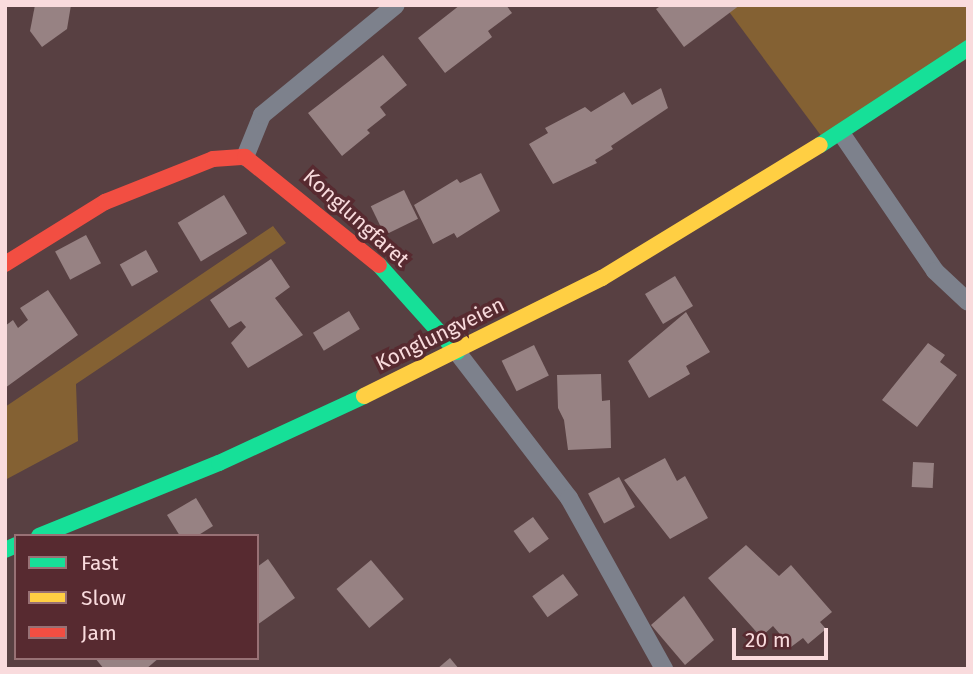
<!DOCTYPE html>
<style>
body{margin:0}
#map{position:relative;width:973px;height:674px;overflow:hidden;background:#584042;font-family:"Fira Sans",sans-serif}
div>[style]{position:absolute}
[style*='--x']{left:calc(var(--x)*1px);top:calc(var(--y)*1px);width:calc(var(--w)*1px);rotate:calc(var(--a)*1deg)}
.green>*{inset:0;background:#846133}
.building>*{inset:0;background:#978283;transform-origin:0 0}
.lane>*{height:18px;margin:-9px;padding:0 9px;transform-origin:9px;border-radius:9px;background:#7d818c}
.fast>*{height:16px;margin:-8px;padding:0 8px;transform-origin:8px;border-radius:8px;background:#16e098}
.slow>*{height:16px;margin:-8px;padding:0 8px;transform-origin:8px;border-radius:8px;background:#ffcf43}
.jam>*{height:16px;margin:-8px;padding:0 8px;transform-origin:8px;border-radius:8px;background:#f24e42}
span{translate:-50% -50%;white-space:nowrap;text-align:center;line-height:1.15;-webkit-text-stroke:7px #572a30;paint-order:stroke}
.street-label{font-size:21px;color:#f9dbdd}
.frame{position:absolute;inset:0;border:7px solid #f9dbdd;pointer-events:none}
.legend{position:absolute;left:14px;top:534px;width:245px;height:126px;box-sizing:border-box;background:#572a30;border:2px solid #987175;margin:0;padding:9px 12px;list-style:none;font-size:21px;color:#f9dbdd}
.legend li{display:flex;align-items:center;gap:14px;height:35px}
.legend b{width:35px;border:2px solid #987175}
.scale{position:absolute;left:732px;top:628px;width:96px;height:32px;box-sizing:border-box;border:4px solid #f9dbdd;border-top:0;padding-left:9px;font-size:21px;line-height:24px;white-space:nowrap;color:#f9dbdd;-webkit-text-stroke:5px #572a30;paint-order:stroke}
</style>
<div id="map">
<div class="green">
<i style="clip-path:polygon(724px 5px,968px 5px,968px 58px,828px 145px)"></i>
<i style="clip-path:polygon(273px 226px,286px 243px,76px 384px,78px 441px,5px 480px,5px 407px)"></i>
</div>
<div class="building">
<i style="clip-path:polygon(35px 5px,71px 5px,67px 29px,42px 47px,30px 31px)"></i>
<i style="clip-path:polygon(460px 5px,506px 5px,512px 13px,488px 31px,492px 37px,445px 73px,418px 38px)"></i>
<i style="clip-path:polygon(662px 5px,740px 5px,684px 47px,656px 9px)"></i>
<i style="clip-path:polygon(383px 55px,407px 85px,380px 107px,386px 115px,367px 130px,370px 133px,342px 156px,308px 113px)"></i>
<i style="clip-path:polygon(661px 88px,668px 108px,611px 146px,613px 149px,595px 160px,597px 163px,553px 184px,529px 144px,548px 133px,545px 128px,585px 107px,591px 112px,624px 92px,632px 105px)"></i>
<i style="clip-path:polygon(481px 173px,500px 211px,457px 238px,454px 233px,433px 244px,414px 205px,457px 179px,460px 183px)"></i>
<i style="left:404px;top:190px;width:32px;height:37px;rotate:64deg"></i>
<i style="left:224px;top:195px;width:45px;height:54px;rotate:59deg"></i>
<i style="left:86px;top:235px;width:32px;height:35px;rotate:62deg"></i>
<i style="left:146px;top:250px;width:25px;height:30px;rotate:61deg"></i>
<i style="clip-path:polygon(271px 259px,290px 287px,275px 298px,303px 335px,248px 368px,231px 343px,246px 327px,241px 321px,229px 328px,210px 300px)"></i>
<i style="left:675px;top:276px;width:35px;height:35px;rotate:59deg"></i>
<i style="clip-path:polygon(48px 290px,78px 335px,5px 388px,5px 326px,13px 320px,18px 328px,28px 320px,20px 308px)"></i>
<i style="left:349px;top:311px;width:21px;height:42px;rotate:59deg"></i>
<i style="clip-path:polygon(686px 312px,710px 352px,686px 366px,690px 374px,649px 398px,628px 361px)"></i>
<i style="clip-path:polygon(928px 343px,945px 355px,940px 362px,957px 375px,917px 427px,882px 400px)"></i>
<i style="left:534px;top:345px;width:34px;height:36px;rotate:64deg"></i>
<i style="clip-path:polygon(601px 374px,602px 401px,610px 400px,611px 448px,568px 450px,564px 420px,558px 408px,557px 375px)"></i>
<i style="clip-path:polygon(665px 458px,677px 481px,685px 476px,708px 518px,670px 539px,624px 480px)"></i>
<i style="left:913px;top:462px;width:21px;height:25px;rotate:3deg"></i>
<i style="left:619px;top:477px;width:34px;height:35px;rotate:62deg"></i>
<i style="clip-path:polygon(196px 498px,213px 526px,197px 536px,180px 536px,167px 515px)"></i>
<i style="left:533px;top:517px;width:27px;height:24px;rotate:54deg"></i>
<i style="clip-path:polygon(746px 545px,779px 576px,791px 565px,832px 612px,820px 622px,826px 629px,808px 644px,803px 638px,791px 647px,773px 626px,761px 637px,708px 578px)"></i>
<i style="clip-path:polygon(268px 559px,295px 598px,257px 625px,257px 567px)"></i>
<i style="left:371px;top:560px;width:51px;height:45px;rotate:50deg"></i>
<i style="left:563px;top:574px;width:26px;height:38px;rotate:54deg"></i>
<i style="clip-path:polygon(684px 596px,714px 640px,685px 665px,651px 625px)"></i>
<i style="clip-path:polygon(95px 658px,159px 658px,146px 669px,104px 669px)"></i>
<i style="clip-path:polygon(450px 658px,459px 669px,437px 669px)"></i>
</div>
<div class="lane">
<i style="--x:841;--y:133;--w:167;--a:55.7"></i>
<i style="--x:935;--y:271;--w:45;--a:43.2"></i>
<i style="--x:245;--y:157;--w:45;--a:-68"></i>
<i style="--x:262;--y:115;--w:173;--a:-39.4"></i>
<i style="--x:457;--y:352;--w:184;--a:52.5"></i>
<i style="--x:569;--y:498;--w:196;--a:60.9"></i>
</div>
<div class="fast">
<i style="--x:820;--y:145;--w:177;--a:-33.2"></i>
<i style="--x:379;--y:265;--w:117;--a:48.1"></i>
<i style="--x:39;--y:536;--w:194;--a:-22.1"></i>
<i style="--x:219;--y:463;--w:160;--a:-24.8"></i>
<i style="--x:5;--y:550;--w:12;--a:-24"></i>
</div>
<div class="slow">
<i style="--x:364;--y:396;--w:266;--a:-26.4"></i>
<i style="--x:602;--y:278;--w:255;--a:-31.4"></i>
</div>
<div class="jam">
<i style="--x:5;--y:264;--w:118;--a:-31.8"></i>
<i style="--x:105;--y:202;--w:116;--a:-21.7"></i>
<i style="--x:213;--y:159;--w:32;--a:-4"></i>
<i style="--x:245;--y:157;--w:172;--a:38.9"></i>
</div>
<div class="street-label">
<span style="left:356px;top:218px;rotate:42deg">Konglungfaret</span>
<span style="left:440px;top:334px;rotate:-26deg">Konglungveien</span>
</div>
<div class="frame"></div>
<ul class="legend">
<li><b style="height:9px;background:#16e098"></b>Fast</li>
<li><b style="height:9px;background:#ffcf43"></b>Slow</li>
<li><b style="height:9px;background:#f24e42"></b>Jam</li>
</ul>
<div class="scale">20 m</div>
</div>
